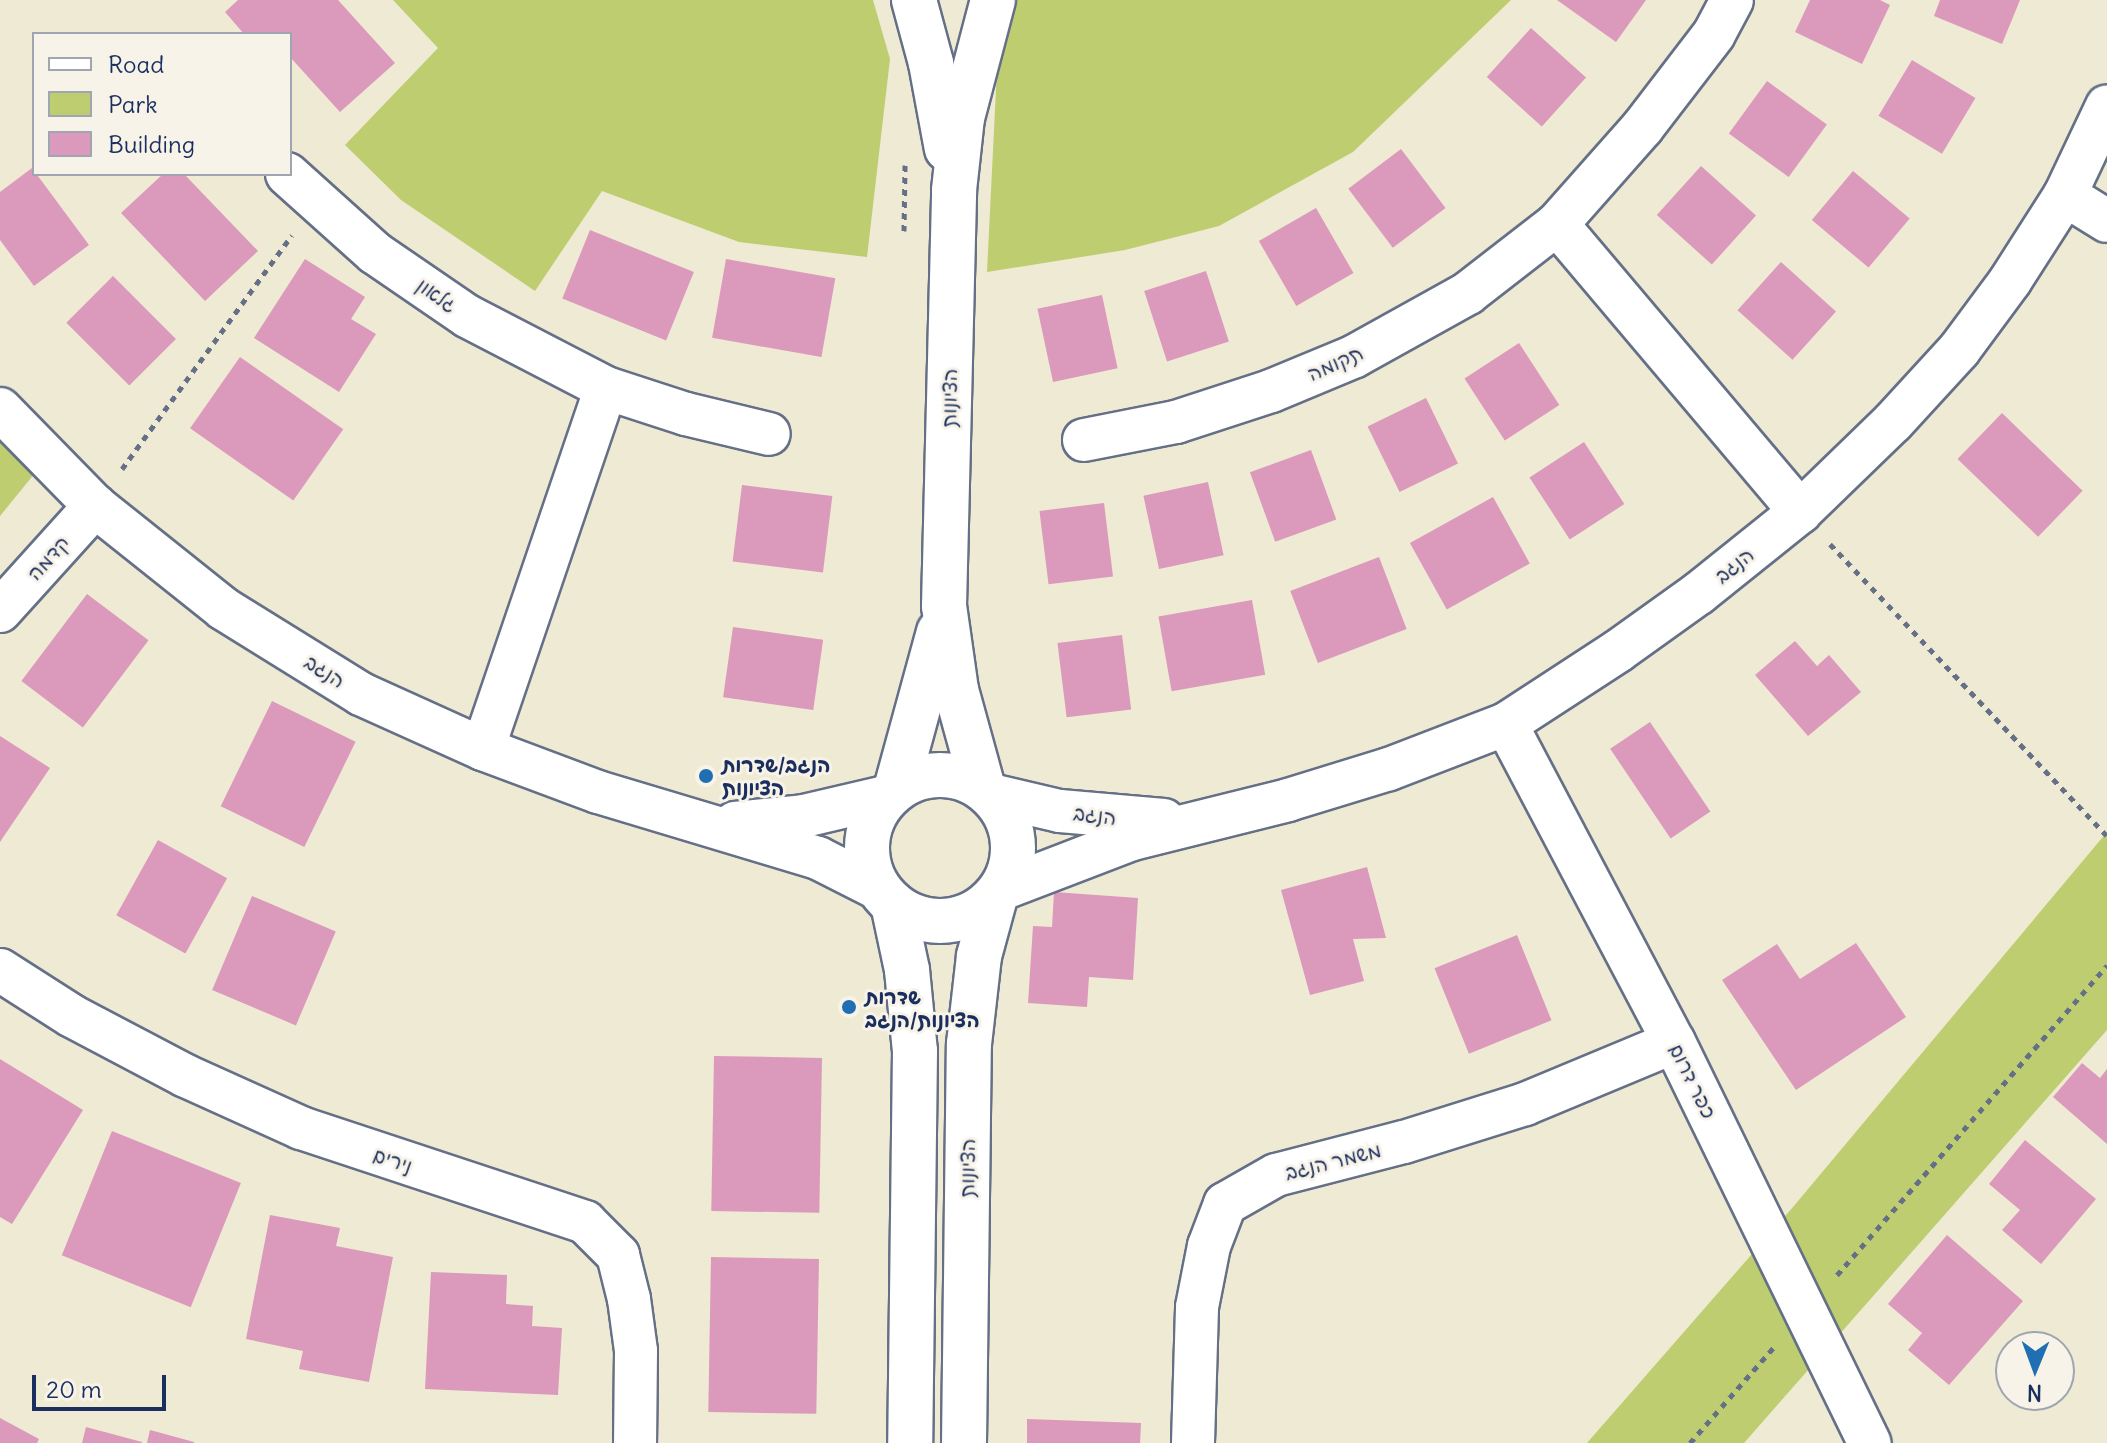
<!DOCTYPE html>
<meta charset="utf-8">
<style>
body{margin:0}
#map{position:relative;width:2107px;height:1443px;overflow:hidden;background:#efead3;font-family:Delius,"Playpen Sans Hebrew",sans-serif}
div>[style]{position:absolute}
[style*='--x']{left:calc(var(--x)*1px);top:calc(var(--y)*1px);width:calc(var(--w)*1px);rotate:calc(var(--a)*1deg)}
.green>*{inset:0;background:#becd70}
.building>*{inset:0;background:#db99bc;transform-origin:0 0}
.path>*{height:5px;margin-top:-2.5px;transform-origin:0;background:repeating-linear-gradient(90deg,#657087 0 6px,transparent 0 12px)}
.roads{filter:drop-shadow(2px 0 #657087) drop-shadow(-2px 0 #657087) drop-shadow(0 2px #657087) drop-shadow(0 -2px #657087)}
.street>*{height:42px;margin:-21px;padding:0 21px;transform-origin:21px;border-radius:21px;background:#fff}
.secondary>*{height:44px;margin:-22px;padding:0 22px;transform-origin:22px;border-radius:22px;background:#fff}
.secondary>.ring{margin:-22px;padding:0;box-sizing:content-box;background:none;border:44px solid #fff;border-radius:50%}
.dots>*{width:22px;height:22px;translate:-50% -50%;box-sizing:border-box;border:4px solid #f7f3e8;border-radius:50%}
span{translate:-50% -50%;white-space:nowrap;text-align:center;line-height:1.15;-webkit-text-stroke:6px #f7f3e8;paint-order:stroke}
.street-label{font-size:20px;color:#1b2f5e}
.poi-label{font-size:20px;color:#1b2f5e;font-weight:700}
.left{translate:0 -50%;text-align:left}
.legend{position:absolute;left:32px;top:32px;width:260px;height:144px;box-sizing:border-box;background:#f7f3e8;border:2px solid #9fa5b1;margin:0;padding:10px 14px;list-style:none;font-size:24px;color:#1b2f5e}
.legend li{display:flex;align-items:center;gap:16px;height:40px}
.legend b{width:40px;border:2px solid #9fa5b1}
.north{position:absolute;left:1995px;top:1331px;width:80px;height:80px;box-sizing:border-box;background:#f7f3e8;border:2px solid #9fa5b1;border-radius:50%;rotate:181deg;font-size:22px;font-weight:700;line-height:32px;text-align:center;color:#1b2f5e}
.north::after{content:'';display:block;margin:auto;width:28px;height:36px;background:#1f6fb2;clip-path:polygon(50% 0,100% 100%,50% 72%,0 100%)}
.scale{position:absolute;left:32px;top:1375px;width:134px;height:36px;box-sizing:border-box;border:4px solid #1b2f5e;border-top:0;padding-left:10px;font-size:24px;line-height:28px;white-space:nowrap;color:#1b2f5e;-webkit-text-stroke:6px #f7f3e8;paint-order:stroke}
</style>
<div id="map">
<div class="green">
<i style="clip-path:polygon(393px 0,873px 0,890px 59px,867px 257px,739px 242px,602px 191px,535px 291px,401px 200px,345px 145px,438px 48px)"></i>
<i style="clip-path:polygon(1013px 0,1511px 0,1353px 152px,1219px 226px,1125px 250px,987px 272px,1000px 9px)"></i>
<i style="clip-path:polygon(0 434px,35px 473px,0 516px)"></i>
<i style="clip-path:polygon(2107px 832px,2107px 1030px,1744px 1443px,1587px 1443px,1793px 1207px)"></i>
</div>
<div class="building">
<i style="clip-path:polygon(238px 0,338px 0,395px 63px,340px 112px,290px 57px,290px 34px,244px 34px,225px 12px)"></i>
<i style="clip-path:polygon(1557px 0,1646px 0,1616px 42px)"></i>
<i style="clip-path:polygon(1810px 0,1880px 0,1890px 5px,1862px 64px,1795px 32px)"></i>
<i style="clip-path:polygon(1940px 0,2020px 0,2002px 44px,1934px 16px)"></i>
<i style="left:1531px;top:28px;width:74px;height:66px;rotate:42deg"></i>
<i style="left:1912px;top:60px;width:74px;height:65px;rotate:31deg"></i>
<i style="left:1767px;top:81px;width:74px;height:65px;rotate:36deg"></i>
<i style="left:1401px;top:149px;width:74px;height:66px;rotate:53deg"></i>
<i style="left:1701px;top:166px;width:74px;height:66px;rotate:42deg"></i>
<i style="clip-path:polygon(32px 168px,89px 245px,34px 286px,0 240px,0 192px)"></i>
<i style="left:1853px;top:171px;width:74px;height:64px;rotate:40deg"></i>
<i style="clip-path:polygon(163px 174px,184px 174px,258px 251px,205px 301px,121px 213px)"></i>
<i style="left:1316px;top:208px;width:75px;height:66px;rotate:60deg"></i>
<i style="left:590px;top:230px;width:112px;height:74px;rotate:22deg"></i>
<i style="clip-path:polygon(305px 259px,365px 297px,351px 319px,376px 334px,339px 392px,254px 338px)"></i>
<i style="left:726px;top:259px;width:111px;height:80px;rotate:10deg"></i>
<i style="left:1781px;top:262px;width:74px;height:65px;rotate:42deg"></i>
<i style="left:1206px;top:271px;width:74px;height:65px;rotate:72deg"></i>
<i style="left:113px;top:276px;width:89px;height:66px;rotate:45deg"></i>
<i style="left:1102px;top:295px;width:75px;height:66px;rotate:78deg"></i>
<i style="left:1519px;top:343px;width:74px;height:65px;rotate:57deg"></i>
<i style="left:240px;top:357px;width:126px;height:87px;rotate:35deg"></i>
<i style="left:1426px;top:398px;width:73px;height:65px;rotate:64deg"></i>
<i style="left:2002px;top:413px;width:112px;height:64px;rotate:44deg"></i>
<i style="left:1584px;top:442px;width:74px;height:65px;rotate:57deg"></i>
<i style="left:1311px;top:450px;width:74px;height:65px;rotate:70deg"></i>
<i style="left:1208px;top:482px;width:75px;height:66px;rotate:78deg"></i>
<i style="left:742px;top:485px;width:91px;height:77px;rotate:7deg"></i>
<i style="left:1493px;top:497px;width:76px;height:95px;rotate:61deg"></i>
<i style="left:1104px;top:503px;width:74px;height:65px;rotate:83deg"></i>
<i style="left:1379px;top:557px;width:77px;height:95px;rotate:69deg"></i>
<i style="left:87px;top:594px;width:77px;height:109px;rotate:37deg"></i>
<i style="left:1252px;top:600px;width:76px;height:95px;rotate:80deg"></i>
<i style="left:733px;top:627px;width:91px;height:71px;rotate:8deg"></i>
<i style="left:1122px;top:635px;width:75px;height:65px;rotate:83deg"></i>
<i style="clip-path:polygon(1795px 641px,1817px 666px,1829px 655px,1861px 692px,1808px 736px,1755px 675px)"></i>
<i style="left:272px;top:701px;width:93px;height:117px;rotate:26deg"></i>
<i style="left:1650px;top:722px;width:108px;height:48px;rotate:56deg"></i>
<i style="clip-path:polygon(0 736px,50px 768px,0 842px)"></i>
<i style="left:158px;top:840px;width:79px;height:86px;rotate:29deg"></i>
<i style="clip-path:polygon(1367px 867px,1386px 938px,1353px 939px,1364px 981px,1310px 995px,1281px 890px)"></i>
<i style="clip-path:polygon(1054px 892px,1138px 898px,1133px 980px,1089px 977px,1087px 1007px,1028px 1003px,1033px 926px,1052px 927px)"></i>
<i style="left:252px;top:896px;width:91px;height:102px;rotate:23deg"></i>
<i style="left:1517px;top:935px;width:92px;height:89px;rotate:68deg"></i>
<i style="clip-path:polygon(1856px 943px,1906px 1017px,1796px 1090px,1722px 980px,1777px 944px,1800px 979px)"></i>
<i style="left:714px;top:1056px;width:108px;height:155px;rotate:1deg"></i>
<i style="clip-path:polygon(0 1059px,83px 1110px,12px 1224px,0 1217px)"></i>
<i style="clip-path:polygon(2082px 1063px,2100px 1078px,2107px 1069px,2107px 1144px,2053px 1097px)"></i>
<i style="left:112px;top:1131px;width:139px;height:134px;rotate:22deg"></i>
<i style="clip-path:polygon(2025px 1140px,2096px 1199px,2041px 1264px,2002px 1230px,2020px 1210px,1989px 1184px)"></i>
<i style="clip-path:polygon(270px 1215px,340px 1228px,336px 1246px,393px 1257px,369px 1382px,299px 1369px,303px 1351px,246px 1339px)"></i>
<i style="clip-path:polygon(1947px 1235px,2023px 1301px,1949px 1385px,1908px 1350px,1922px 1333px,1888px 1304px)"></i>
<i style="left:711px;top:1257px;width:108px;height:155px;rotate:1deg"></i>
<i style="clip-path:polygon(431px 1272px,507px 1275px,506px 1304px,533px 1306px,532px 1326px,562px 1328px,558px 1395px,425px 1389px)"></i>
<i style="clip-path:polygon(0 1418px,39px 1439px,37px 1443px,0 1443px)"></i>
<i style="clip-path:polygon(1027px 1419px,1141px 1423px,1140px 1443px,1027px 1443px)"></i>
<i style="clip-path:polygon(86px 1427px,142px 1442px,142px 1443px,82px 1443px)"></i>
<i style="clip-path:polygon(150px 1430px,194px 1442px,194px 1443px,147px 1443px)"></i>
</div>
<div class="path">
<i style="--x:904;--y:231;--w:66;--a:-89.1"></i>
<i style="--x:122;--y:469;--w:289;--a:-54"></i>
<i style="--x:1830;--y:544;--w:402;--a:46.5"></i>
<i style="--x:1837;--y:1275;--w:411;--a:-48.9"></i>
<i style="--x:1690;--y:1443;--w:129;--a:-48.8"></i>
</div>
<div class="roads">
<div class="street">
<i style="--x:287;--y:174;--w:118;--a:41.9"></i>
<i style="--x:375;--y:253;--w:112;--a:34.4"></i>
<i style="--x:467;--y:316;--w:157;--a:27.4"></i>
<i style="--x:606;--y:388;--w:84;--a:18"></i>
<i style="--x:686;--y:414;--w:85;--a:13.5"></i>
<i style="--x:2065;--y:195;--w:49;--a:31.8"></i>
<i style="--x:1557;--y:224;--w:377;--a:49.8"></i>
<i style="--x:0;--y:409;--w:136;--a:45.6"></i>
<i style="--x:95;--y:506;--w:165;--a:38.6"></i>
<i style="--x:224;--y:609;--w:161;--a:31.8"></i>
<i style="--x:361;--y:694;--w:134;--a:24.3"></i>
<i style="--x:483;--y:749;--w:123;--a:20.5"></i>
<i style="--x:598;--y:792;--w:230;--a:16.7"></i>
<i style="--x:818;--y:858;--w:68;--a:26.9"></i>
<i style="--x:1084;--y:440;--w:94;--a:-11.1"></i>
<i style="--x:1176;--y:422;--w:100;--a:-18.1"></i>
<i style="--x:1271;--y:391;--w:91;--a:-22.6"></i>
<i style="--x:1355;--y:356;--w:129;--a:-29.1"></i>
<i style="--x:1468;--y:293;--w:113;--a:-37.8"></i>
<i style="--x:1557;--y:224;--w:128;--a:-48.5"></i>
<i style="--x:1642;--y:128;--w:118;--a:-52.5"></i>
<i style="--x:1714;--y:34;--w:38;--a:-62"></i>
<i style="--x:0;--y:611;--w:142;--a:-47.9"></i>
<i style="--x:1506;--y:724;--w:360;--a:62.2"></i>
<i style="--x:1674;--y:1042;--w:446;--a:64"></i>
<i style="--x:483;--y:749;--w:381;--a:-71.2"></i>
<i style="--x:991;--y:795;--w:71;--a:13.1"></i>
<i style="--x:1060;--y:811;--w:104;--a:4.9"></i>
<i style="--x:735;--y:823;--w:69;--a:-5.8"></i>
<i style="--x:804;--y:816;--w:87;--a:-13.2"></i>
<i style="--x:1002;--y:889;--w:139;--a:-21"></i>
<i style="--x:1132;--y:839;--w:161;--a:-14"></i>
<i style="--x:1288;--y:800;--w:106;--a:-17.1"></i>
<i style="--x:1389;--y:769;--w:125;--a:-21"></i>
<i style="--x:1506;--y:724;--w:134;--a:-33.1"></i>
<i style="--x:1618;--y:651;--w:100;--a:-35.6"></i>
<i style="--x:1699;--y:593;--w:129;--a:-38.7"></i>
<i style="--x:1800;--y:512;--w:129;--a:-44.1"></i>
<i style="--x:1893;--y:422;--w:98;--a:-47.5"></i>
<i style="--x:1959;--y:350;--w:86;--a:-53.5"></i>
<i style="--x:2010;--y:281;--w:102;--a:-57.4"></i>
<i style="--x:2065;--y:195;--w:98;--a:-64.7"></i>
<i style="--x:0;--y:970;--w:85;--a:32.6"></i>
<i style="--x:72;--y:1016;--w:129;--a:27.8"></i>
<i style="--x:186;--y:1076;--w:126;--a:24.3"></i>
<i style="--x:301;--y:1128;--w:299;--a:18.3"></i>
<i style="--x:585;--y:1222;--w:47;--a:45"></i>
<i style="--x:618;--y:1255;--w:45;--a:76"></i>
<i style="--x:629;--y:1299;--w:52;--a:82.3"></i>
<i style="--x:636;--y:1351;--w:92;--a:90.6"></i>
<i style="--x:1193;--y:1443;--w:136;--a:-88.3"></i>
<i style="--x:1197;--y:1307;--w:62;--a:-78.9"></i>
<i style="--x:1209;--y:1246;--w:45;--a:-69.1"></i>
<i style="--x:1225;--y:1204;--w:59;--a:-29.6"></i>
<i style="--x:1276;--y:1175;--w:132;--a:-14.5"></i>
<i style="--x:1404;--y:1142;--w:127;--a:-17.4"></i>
<i style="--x:1525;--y:1104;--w:161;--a:-22.6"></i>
</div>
<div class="secondary">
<i style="--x:914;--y:0;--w:65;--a:74.9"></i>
<i style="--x:931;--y:63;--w:87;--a:79.5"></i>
<i class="ring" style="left:867px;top:775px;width:102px;height:102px"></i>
<i style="--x:983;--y:788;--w:102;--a:-105.4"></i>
<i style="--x:956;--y:690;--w:85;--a:-98.1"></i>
<i style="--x:944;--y:606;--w:416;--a:-88.6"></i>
<i style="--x:954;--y:190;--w:72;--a:-83.7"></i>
<i style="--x:962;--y:118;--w:122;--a:-75.3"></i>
<i style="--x:896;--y:789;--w:163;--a:-74.7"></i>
<i style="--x:893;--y:904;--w:67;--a:78"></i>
<i style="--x:907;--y:970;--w:81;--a:84.4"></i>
<i style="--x:915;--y:1051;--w:392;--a:90.7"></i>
<i style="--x:964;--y:1443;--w:399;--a:-89.3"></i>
<i style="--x:969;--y:1044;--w:89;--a:-83.5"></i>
<i style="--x:979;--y:956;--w:61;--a:-74.8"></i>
</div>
</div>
<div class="dots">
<i style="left:706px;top:776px;background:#1f6fb2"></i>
<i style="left:849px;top:1007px;background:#1f6fb2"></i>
</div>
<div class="street-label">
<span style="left:437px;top:295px;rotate:35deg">גלאון</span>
<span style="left:1335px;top:363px;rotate:-24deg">תקומה</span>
<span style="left:949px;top:398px;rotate:-89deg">הציונות</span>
<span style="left:48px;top:558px;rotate:-48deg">קדמה</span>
<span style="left:1734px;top:565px;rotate:-39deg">הנגב</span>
<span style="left:325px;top:671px;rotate:32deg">הנגב</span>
<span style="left:1095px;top:815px;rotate:7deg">הנגב</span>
<span style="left:1693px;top:1081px;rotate:64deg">כפר דרום</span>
<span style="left:393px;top:1160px;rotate:19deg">נירים</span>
<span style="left:1333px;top:1161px;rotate:-14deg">משמר הנגב</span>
<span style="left:967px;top:1168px;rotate:-89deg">הציונות</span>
</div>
<div class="poi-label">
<span class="left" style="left:722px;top:776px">הנגב/שדרות<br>הציונות</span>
<span class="left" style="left:865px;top:1008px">שדרות<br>הציונות/הנגב</span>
</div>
<ul class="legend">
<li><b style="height:10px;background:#fff"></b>Road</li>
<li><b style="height:22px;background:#becd70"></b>Park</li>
<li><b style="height:22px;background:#db99bc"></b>Building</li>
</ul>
<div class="north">N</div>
<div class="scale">20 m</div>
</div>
